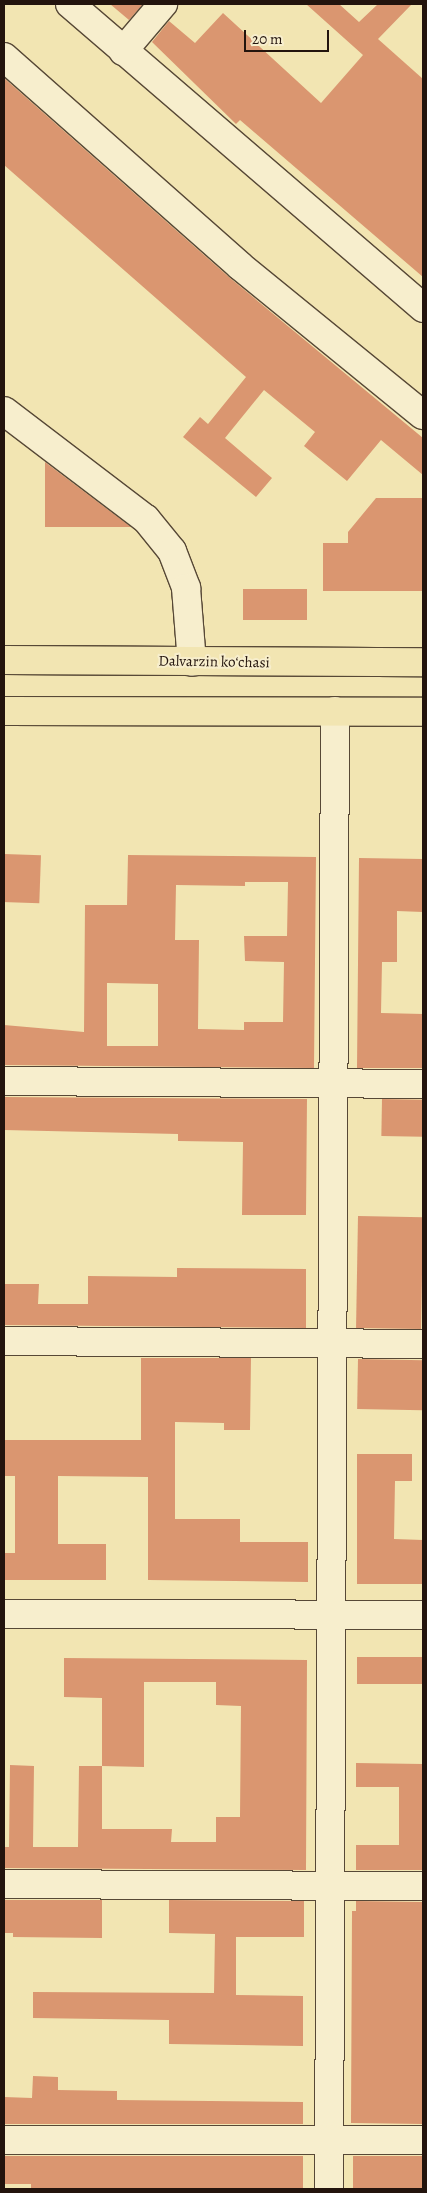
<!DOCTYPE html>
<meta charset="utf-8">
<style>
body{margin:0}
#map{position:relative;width:427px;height:2193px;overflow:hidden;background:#f2e5b2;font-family:Alegreya,serif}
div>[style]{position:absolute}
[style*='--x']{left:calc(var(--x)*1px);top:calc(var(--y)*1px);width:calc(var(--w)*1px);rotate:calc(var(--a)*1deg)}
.building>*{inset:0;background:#da9670;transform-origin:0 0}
.roads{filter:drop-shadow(1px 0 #574836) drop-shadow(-1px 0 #574836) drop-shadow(0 1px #574836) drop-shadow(0 -1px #574836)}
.minor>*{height:28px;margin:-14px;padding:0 14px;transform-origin:14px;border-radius:14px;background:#f7eecd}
.major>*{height:28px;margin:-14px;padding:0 14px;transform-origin:14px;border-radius:14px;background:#f2e5b2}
span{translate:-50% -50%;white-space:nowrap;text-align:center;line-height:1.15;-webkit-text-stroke:4px #f7eecd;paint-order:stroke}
.street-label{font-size:15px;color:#23140d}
.frame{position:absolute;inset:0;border:5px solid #23140d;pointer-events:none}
.scale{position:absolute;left:244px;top:30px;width:85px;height:22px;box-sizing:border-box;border:2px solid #23140d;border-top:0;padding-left:6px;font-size:15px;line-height:18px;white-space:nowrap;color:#23140d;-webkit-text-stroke:4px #f7eecd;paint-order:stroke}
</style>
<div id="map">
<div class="building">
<i style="clip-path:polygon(110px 4px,143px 4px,129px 20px)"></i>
<i style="clip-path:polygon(306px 4px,339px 4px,359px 22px,378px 4px,412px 4px,378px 39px,423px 79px,423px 277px,240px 120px,236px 124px,152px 42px,169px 21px,195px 43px,223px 13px,321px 103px,363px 55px)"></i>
<i style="clip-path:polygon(4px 78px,230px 278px,423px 438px,423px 475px,381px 440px,347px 481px,304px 446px,315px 432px,264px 390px,225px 438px,272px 478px,256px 497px,183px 437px,200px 417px,208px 424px,246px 377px,4px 165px)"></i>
<i style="clip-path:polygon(45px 462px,131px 527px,45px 527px)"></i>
<i style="clip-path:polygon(376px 498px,423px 498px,423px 591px,323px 591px,323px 543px,348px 543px,348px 532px)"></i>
<i style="left:307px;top:589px;width:31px;height:64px;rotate:90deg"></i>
<i style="left:4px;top:854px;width:37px;height:48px;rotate:2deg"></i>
<i style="clip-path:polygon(evenodd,128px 855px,316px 857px,314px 1068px,4px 1065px,4px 1025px,84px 1032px,85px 905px,127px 905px,128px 855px,245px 882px,288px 882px,287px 936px,244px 936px,245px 961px,284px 962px,283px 1022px,244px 1022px,244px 1030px,198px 1029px,199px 940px,175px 940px,176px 885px,245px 886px,245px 882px,128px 855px,107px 983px,158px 984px,158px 1046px,107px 1046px,107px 983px)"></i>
<i style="clip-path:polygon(359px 858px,423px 859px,423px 912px,397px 911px,397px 962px,382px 962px,381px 1013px,423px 1014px,423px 1068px,357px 1068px)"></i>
<i style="clip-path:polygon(4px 1097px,307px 1099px,306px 1215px,242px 1215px,243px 1142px,178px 1141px,178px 1134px,4px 1130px)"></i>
<i style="left:382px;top:1099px;width:41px;height:37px;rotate:1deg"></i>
<i style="left:358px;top:1216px;width:65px;height:112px;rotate:1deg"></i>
<i style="clip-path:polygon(177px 1268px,306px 1269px,306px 1328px,4px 1325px,4px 1284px,39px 1284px,38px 1304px,88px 1304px,88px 1276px,177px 1277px)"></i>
<i style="clip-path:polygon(141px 1358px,251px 1358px,250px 1430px,224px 1430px,224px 1423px,175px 1422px,175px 1519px,240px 1519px,240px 1542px,308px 1542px,308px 1582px,148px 1580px,148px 1477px,58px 1476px,58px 1544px,106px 1544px,106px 1580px,4px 1580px,4px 1553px,15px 1553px,15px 1476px,4px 1476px,4px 1440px,141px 1440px)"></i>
<i style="left:358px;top:1359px;width:65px;height:50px;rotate:1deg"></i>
<i style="clip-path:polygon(357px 1454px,412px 1454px,412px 1481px,395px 1481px,394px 1539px,423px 1540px,423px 1584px,357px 1584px)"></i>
<i style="left:357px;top:1657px;width:66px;height:27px"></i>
<i style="clip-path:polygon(evenodd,64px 1658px,307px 1660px,306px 1870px,4px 1868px,4px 1847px,9px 1847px,10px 1765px,34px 1766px,33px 1847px,78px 1847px,79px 1766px,102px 1766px,102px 1698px,64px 1697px,64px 1658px,144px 1682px,216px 1682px,216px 1705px,241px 1706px,240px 1817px,216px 1817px,216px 1842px,171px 1842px,172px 1829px,102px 1829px,102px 1766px,144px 1767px,144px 1682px)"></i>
<i style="clip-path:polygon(356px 1763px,423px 1764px,423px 1870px,356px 1870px,356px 1845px,399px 1845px,399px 1787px,356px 1787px)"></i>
<i style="clip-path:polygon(4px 1900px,102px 1900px,102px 1938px,13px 1937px,13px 1933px,4px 1933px)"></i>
<i style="clip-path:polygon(169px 1900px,304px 1901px,304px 1937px,236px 1937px,236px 1995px,303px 1996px,303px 2046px,169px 2044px,169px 2020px,33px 2018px,33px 1992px,214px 1993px,215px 1934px,169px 1933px)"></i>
<i style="clip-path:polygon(356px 1901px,423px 1902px,423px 2124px,351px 2123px,352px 1911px,356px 1911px)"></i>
<i style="clip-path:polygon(33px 2076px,58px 2077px,58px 2090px,117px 2091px,117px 2100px,303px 2102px,303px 2124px,4px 2124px,4px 2097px,32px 2098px)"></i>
<i style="clip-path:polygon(4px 2156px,303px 2156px,303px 2189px,31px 2189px,31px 2184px,4px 2184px)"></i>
<i style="left:353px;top:2156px;width:70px;height:33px"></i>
</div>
<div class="roads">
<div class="minor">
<i style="--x:70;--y:4;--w:466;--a:40.7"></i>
<i style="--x:123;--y:51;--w:62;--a:-49.6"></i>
<i style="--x:4;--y:57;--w:315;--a:41.5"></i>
<i style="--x:240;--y:266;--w:236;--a:39.2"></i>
<i style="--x:4;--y:411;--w:178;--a:37.3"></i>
<i style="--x:146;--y:519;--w:41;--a:50.9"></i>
<i style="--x:172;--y:551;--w:40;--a:69"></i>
<i style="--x:186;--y:588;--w:74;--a:85.4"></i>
<i style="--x:4;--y:1081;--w:419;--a:0.4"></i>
<i style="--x:4;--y:1341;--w:419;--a:0.4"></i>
<i style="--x:4;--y:1614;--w:419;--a:0.1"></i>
<i style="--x:4;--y:1884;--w:419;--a:0.3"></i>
<i style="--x:4;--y:2140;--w:419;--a:0"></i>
<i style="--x:329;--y:2189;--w:1478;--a:-89.77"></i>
</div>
<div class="major">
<i style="--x:4;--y:660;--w:419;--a:0.3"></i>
<i style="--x:4;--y:711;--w:419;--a:0.1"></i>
</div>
</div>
<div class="street-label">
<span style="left:214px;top:662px;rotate:1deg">Dalvarzin koʻchasi</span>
</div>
<div class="frame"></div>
<div class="scale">20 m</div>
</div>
